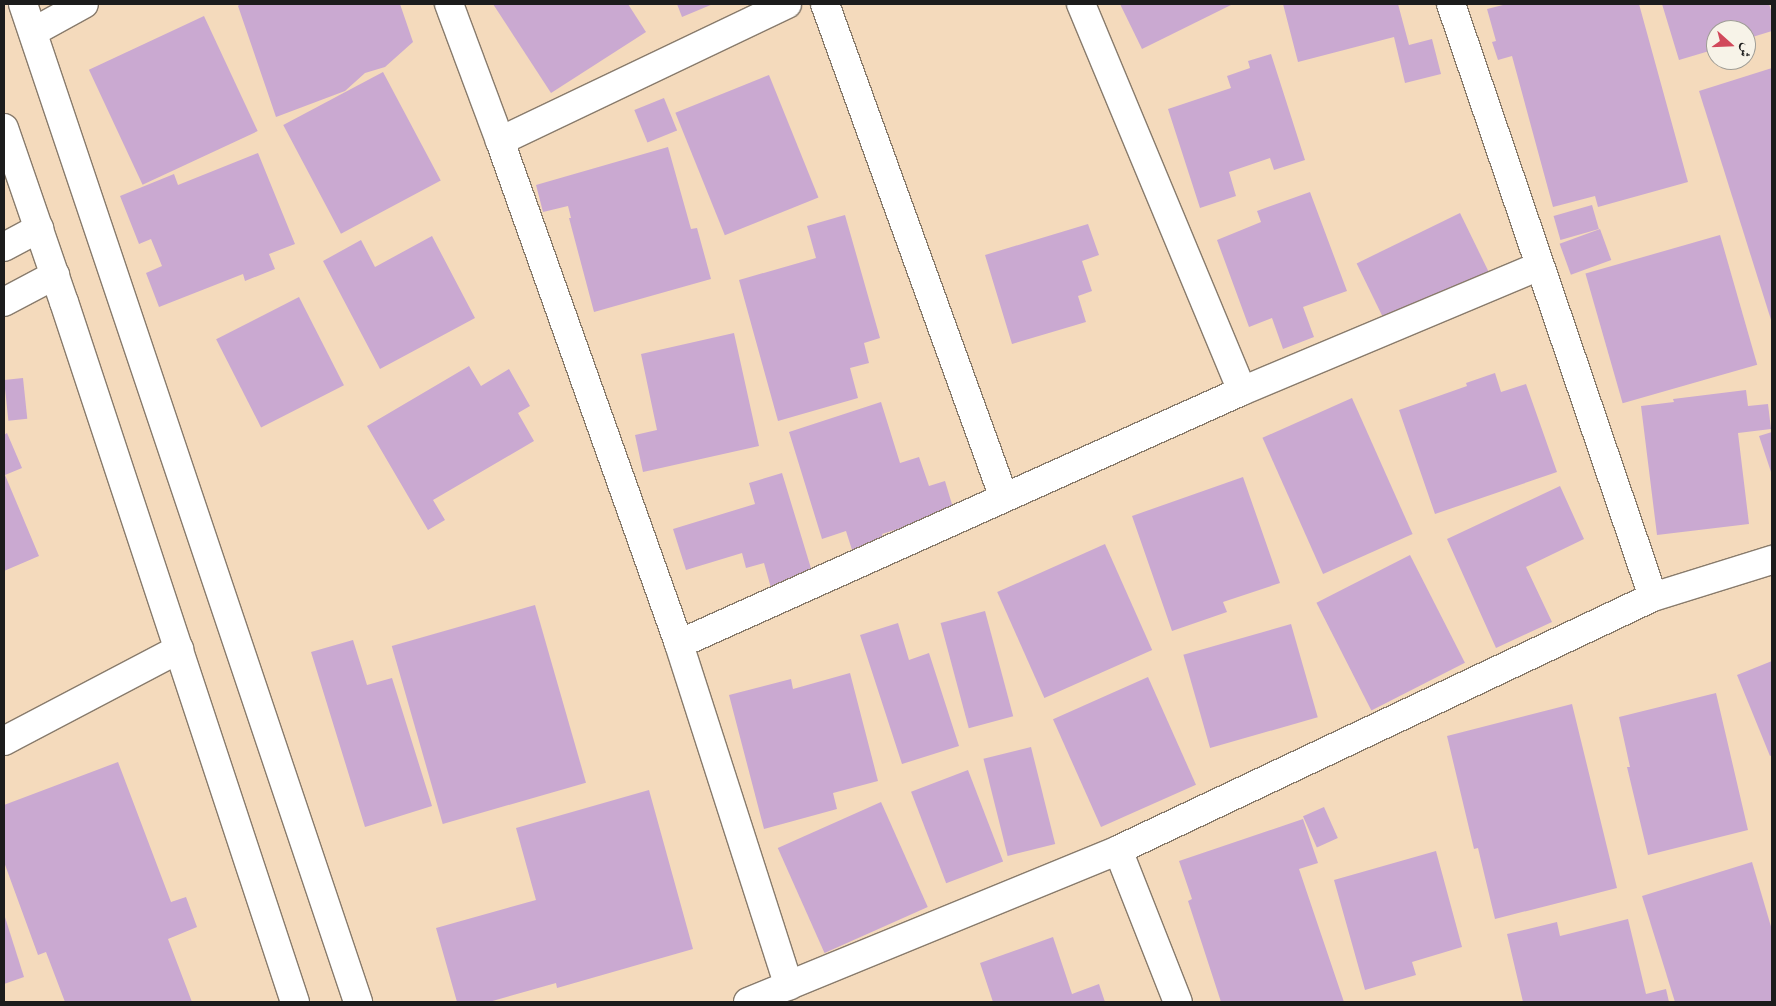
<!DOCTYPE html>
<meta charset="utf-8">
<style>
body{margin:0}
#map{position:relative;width:1776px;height:1006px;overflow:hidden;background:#f4dabc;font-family:"Sorts Mill Goudy",Amiri,serif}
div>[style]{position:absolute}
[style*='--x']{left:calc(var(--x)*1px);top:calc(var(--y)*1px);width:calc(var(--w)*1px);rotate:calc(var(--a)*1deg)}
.building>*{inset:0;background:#caa9d1;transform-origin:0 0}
.roads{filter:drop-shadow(1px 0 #887b6c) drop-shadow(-1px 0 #887b6c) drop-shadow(0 1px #887b6c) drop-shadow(0 -1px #887b6c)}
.minor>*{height:28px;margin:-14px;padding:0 14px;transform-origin:14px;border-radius:14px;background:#fff}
span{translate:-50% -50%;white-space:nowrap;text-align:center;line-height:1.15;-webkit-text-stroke:5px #f7f3e8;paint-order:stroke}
.frame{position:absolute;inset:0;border:5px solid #1c1c1c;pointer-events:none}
.north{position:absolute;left:1706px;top:20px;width:50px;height:50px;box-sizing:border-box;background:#f7f3e8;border:1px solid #9f9d96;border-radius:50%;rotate:110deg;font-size:14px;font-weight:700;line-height:20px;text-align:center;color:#1c1c1c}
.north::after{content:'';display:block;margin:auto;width:18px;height:22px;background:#d1495b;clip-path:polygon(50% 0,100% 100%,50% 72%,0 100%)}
</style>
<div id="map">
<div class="building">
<i style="clip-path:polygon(240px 4px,400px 4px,413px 42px,385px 67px,365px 73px,345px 91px,276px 117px,238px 6px)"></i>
<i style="clip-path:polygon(493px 4px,628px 4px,646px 32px,551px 93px)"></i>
<i style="clip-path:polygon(677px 4px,713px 4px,682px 17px)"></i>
<i style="clip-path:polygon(1120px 4px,1233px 4px,1142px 49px)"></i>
<i style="clip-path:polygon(1283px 4px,1398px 4px,1409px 45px,1432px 39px,1441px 74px,1405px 83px,1394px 37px,1298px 62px)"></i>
<i style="clip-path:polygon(1507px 4px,1639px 4px,1688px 182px,1598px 207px,1595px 196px,1553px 207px,1512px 56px,1498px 60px,1492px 42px,1496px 41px,1487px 9px)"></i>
<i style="clip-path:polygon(1662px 4px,1769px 4px,1772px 13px,1772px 31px,1746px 39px,1746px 30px,1716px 30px,1716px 49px,1679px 60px)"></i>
<i style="left:204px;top:16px;width:127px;height:127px;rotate:65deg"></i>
<i style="clip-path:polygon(1271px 54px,1305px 160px,1274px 170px,1270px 158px,1229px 172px,1236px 196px,1200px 208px,1168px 109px,1231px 88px,1227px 76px,1250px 68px,1248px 61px)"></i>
<i style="clip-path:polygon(1772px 68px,1772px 323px,1699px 91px)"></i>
<i style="left:383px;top:72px;width:123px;height:113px;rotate:62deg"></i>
<i style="left:769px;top:75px;width:132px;height:101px;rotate:68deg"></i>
<i style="left:664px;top:98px;width:35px;height:32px;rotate:68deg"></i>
<i style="clip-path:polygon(668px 147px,691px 229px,697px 228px,711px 279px,594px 312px,569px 218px,571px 218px,568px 206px,543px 212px,536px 185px)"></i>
<i style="clip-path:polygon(258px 153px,295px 244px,269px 254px,275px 269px,245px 281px,243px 274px,159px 307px,146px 273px,162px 266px,151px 239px,139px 244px,120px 196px,174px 174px,178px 185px)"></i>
<i style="clip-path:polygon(1310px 192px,1347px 291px,1303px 307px,1314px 337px,1283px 349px,1272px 318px,1249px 327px,1217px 240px,1261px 222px,1257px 211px)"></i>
<i style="left:1592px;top:205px;width:25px;height:40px;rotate:74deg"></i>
<i style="left:1460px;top:213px;width:70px;height:115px;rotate:64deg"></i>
<i style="clip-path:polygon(845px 215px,880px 338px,864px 343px,869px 363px,850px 368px,858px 398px,778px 421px,739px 280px,816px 258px,807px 226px)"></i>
<i style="clip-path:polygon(1088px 224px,1099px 255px,1082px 261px,1092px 291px,1078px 296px,1086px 322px,1012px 344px,985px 255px)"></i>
<i style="left:1600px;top:229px;width:33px;height:43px;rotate:70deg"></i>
<i style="left:1720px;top:235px;width:135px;height:140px;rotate:74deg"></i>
<i style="clip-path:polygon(432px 236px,475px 318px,380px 369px,323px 261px,361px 240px,375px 267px)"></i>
<i style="left:299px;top:297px;width:99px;height:93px;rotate:63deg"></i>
<i style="clip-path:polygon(734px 333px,759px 446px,643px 472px,635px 435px,657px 430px,641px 354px)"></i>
<i style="clip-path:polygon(469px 366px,481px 386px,509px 369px,530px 406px,518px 413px,534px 441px,433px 500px,445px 520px,428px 530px,367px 426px)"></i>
<i style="clip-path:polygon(1495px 373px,1501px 392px,1526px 384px,1557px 472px,1435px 514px,1399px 410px,1467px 386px,1466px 383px)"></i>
<i style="left:23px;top:378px;width:41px;height:19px;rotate:84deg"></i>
<i style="clip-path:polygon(1746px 390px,1748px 406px,1768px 404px,1771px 429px,1738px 433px,1749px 524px,1657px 535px,1641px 406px,1674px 402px,1673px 399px)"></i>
<i style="left:1352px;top:398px;width:149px;height:98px;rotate:66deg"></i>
<i style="clip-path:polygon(881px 402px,900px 463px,919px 457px,929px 486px,945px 481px,954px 511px,882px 534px,885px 543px,853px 553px,846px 531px,822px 539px,789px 432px)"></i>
<i style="clip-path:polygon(1772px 432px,1772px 475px,1759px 436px)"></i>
<i style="clip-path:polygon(7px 433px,22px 468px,5px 475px,39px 556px,4px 571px,4px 435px)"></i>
<i style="clip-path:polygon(782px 473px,813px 575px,771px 588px,764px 563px,746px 568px,742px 553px,686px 570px,673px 529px,755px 504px,749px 483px)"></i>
<i style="clip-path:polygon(1243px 477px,1280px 583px,1223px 602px,1227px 612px,1172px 631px,1132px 516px)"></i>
<i style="clip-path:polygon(1560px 486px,1584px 539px,1526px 567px,1552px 622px,1496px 648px,1447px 539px)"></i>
<i style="left:1105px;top:544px;width:116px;height:118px;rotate:66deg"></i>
<i style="left:1410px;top:555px;width:121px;height:105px;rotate:63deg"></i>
<i style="left:535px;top:605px;width:185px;height:149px;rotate:74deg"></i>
<i style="left:985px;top:611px;width:109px;height:46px;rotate:75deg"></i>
<i style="clip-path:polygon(898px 623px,909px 660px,929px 653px,959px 746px,902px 764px,860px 635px)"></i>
<i style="left:1291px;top:624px;width:97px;height:112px;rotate:74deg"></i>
<i style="clip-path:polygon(353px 640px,367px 685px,392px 678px,432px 806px,365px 827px,311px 652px)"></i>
<i style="clip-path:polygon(1772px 661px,1772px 755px,1770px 756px,1737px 675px)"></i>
<i style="clip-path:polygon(850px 673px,878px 781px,833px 793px,837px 809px,764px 829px,729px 695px,791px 679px,793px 689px)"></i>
<i style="left:1148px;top:677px;width:118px;height:104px;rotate:66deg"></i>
<i style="clip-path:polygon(1716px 693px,1748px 830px,1648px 855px,1627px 767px,1630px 767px,1619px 717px)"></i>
<i style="clip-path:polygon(1572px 704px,1617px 888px,1495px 919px,1478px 848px,1474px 849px,1447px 736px)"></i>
<i style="left:1031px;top:747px;width:100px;height:49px;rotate:76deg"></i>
<i style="clip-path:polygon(118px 762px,171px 902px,186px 897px,197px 927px,168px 939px,192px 1002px,65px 1002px,46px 952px,38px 955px,4px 862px,4px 805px)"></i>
<i style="left:968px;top:770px;width:98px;height:61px;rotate:69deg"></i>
<i style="clip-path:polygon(649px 790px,693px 949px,557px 988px,556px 983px,489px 1002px,457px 1002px,436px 928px,536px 900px,516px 828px)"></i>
<i style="left:881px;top:802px;width:115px;height:113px;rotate:66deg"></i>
<i style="left:1324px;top:807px;width:34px;height:23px;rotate:66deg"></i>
<i style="clip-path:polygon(1303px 819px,1318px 863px,1299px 869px,1344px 1002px,1221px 1002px,1188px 901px,1192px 899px,1179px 861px)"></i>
<i style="clip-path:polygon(1436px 851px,1462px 947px,1412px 962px,1416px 975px,1365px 990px,1334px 880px)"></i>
<i style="clip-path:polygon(1752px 862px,1772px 930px,1772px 1002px,1675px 1002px,1642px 896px)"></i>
<i style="clip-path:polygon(4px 914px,24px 977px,4px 984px)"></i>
<i style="clip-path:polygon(1628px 919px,1646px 994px,1666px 989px,1669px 1002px,1523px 1002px,1507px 934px,1557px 922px,1560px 936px)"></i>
<i style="clip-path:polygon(1053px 937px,1072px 994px,1099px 984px,1105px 1002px,993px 1002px,980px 963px)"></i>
</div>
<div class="roads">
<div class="minor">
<i style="--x:23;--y:4;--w:1053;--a:71.44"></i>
<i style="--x:449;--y:4;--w:146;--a:69.6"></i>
<i style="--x:500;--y:141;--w:534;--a:70.41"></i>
<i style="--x:679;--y:644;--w:359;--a:72.2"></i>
<i style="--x:825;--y:4;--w:525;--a:70.08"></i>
<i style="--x:1081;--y:4;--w:419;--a:67.4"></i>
<i style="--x:1451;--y:4;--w:626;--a:71.19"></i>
<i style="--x:33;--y:32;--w:58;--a:-28.8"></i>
<i style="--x:4;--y:128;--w:184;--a:71"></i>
<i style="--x:64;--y:302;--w:737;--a:71.74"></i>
<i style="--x:500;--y:141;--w:318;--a:-25.5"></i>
<i style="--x:4;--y:247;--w:40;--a:-28"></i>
<i style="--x:4;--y:302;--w:58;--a:-27.9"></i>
<i style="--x:679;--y:644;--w:617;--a:-24.2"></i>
<i style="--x:1242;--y:391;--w:322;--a:-22.8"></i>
<i style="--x:4;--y:741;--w:198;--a:-27.7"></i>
<i style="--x:1118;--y:850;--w:163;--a:68.5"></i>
<i style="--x:748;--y:1002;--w:400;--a:-22.3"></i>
<i style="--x:1118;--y:850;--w:592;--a:-25.31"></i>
<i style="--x:1653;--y:597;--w:125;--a:-17.3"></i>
</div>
</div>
<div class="frame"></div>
<div class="north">ش</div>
</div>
